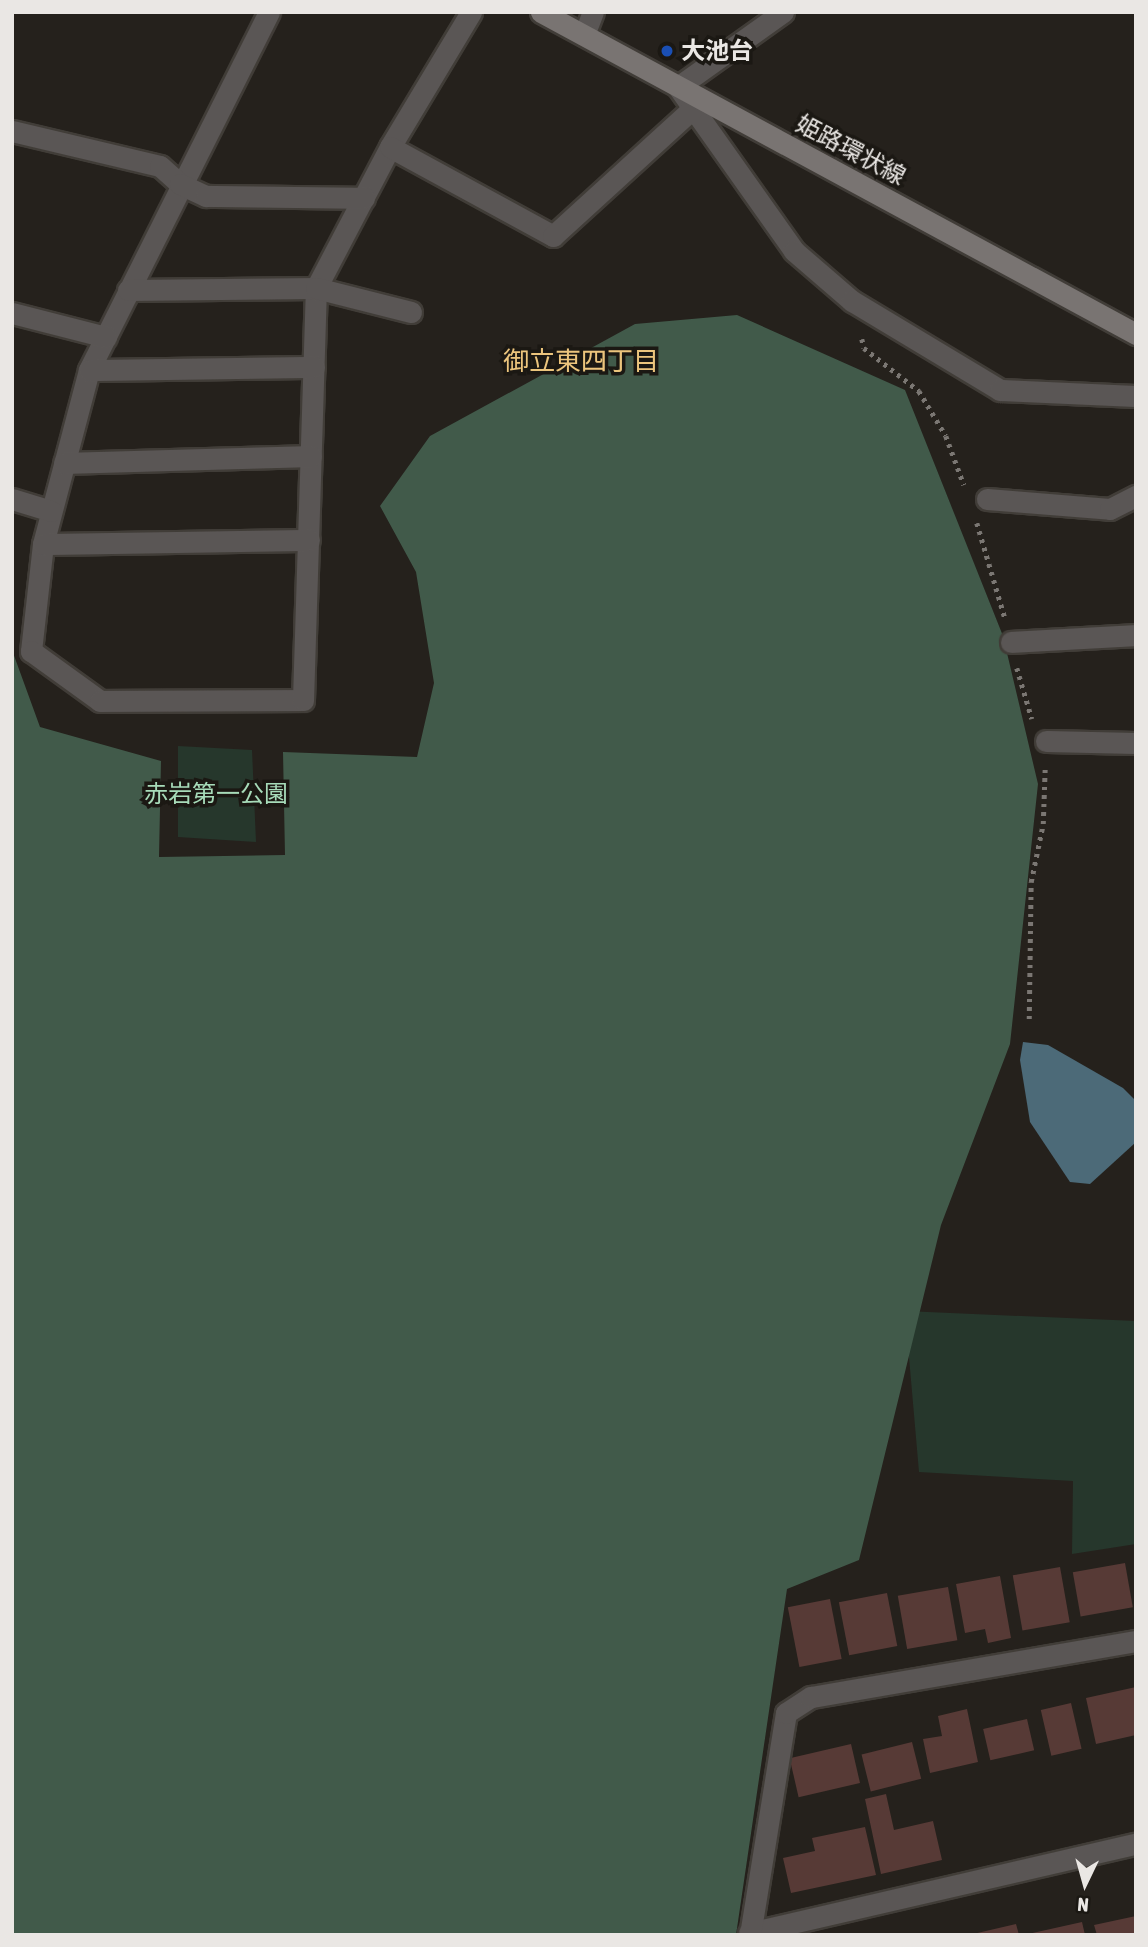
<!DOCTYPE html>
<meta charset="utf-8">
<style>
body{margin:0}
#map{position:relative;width:1148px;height:1947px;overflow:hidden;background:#25211c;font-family:"Asap Condensed","Noto Sans JP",sans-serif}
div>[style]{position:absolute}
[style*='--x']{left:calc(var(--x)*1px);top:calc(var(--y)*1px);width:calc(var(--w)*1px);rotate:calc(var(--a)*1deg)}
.green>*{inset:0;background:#26372c}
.forest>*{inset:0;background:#415a4a}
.water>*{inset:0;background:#4c6a78}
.building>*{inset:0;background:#573a36;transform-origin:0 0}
.path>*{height:4.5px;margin-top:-2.25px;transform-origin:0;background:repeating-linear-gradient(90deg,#7b7773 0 3.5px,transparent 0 8.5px)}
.roads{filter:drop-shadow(2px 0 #413d38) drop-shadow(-2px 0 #413d38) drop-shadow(0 2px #413d38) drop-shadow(0 -2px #413d38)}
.street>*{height:21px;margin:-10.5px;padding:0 10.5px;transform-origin:10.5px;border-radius:10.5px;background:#5a5655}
.secondary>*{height:21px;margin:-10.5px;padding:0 10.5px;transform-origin:10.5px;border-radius:10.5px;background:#797472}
.dots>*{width:19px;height:19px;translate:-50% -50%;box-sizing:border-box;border:4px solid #1b1813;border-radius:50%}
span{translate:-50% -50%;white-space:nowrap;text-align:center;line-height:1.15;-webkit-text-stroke:7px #1b1813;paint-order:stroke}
.poi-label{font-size:24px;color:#eae7e4;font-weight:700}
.left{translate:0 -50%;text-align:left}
.street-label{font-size:24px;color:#eae7e4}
.park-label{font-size:24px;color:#a7dbb9}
.neighbourhood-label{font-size:26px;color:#ecc57d}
.frame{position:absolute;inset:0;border:14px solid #eae7e4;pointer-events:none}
.north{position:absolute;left:1050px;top:1849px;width:70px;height:70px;-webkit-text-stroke:5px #1b1813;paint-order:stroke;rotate:185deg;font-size:19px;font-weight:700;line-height:28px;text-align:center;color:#eae7e4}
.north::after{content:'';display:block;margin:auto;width:24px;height:32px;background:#eae7e4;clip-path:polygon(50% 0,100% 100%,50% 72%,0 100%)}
</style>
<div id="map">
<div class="green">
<i style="clip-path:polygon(178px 746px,252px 750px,256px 842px,178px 837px)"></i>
<i style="clip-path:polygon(905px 1311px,1136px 1321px,1136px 1544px,1072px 1554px,1073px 1481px,919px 1472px)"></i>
</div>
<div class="forest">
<i style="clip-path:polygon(737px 315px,905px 390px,1003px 636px,1038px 784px,1010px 1044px,941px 1225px,859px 1560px,787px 1589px,736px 1935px,12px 1935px,12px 650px,40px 727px,161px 761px,159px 857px,285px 855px,283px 752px,417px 757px,434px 683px,416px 572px,380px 506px,430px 436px,635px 324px)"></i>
</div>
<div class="water">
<i style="clip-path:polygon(1023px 1042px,1048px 1045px,1123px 1088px,1136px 1101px,1135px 1143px,1090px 1184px,1070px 1182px,1030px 1122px,1020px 1060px)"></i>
</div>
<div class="building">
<i style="left:1125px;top:1563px;width:45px;height:53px;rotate:80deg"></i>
<i style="left:1060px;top:1567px;width:56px;height:48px;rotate:80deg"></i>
<i style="clip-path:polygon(1000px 1576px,1011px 1638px,988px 1643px,985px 1629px,965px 1633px,956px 1584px)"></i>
<i style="left:948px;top:1587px;width:54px;height:51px;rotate:80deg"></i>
<i style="left:887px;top:1593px;width:54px;height:49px;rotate:79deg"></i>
<i style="left:830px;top:1599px;width:61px;height:43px;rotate:79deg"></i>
<i style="clip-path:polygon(1136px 1687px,1136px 1735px,1096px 1744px,1086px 1698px)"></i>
<i style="left:1071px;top:1703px;width:47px;height:31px;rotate:77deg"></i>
<i style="clip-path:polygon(967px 1709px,978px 1762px,930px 1773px,923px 1739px,942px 1736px,938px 1716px)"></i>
<i style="left:1027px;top:1719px;width:32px;height:45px;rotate:77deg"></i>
<i style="left:912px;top:1742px;width:38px;height:52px;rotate:76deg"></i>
<i style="left:851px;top:1744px;width:40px;height:63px;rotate:77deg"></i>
<i style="clip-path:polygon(886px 1794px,894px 1830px,933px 1821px,942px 1860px,881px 1874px,865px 1799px)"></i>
<i style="clip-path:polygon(865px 1827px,876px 1875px,791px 1893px,783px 1858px,815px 1851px,812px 1838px)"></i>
<i style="clip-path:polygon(1136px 1916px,1136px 1935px,1097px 1935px,1094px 1925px)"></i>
<i style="clip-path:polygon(1082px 1922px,1085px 1935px,1028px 1935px,1028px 1934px)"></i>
<i style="clip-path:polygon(1016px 1924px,1019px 1935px,973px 1935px,973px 1934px)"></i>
</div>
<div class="path">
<i style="--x:862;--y:339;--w:9;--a:77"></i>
<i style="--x:864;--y:348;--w:70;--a:38"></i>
<i style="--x:919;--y:391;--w:52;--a:59"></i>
<i style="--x:946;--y:436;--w:52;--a:69.8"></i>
<i style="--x:977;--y:523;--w:99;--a:73.6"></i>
<i style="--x:1017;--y:668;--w:53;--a:73.6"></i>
<i style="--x:1029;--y:1019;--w:137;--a:-89.2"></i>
<i style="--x:1031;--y:882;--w:59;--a:-78.3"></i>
<i style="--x:1043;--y:824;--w:58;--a:-88"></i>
</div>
<div class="roads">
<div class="street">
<i style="--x:269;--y:12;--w:401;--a:116.7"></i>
<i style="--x:89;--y:370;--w:180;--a:104.8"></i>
<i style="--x:43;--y:544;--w:108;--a:96.4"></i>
<i style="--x:31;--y:651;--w:85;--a:35.9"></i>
<i style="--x:100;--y:701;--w:203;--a:-0.3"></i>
<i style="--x:303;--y:700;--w:412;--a:-88.2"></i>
<i style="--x:316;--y:288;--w:159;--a:-62.3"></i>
<i style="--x:390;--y:147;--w:157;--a:-59"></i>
<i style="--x:783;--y:12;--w:129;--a:144.5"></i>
<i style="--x:678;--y:87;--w:201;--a:54.7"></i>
<i style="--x:794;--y:251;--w:77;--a:40.8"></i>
<i style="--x:852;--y:301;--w:173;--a:31"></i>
<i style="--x:1000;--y:390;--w:136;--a:2.5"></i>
<i style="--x:584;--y:35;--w:25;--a:-69"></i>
<i style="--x:12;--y:131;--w:152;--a:13.3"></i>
<i style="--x:160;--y:166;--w:27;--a:42"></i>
<i style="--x:180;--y:184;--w:29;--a:25"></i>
<i style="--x:206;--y:196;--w:158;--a:0.7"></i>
<i style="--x:390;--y:147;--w:186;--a:28.6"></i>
<i style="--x:553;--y:236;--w:190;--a:-42.4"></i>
<i style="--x:128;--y:290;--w:188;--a:-0.6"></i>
<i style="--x:316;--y:288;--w:98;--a:14.2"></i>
<i style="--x:12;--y:313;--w:97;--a:14.3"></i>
<i style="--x:89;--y:370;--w:225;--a:-0.8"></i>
<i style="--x:64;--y:463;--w:247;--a:-1.6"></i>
<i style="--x:12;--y:499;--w:41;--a:17.1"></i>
<i style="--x:987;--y:499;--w:123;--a:4.6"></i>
<i style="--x:1110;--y:509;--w:29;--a:-27"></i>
<i style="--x:43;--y:544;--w:266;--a:-0.9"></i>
<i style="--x:1011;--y:642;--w:125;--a:-3.2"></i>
<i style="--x:1046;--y:741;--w:90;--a:1.3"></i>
<i style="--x:749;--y:1933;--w:397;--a:-13"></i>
<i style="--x:750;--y:1935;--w:225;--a:-80.8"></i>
<i style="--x:786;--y:1713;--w:30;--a:-33"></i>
<i style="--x:811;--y:1697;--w:330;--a:-9.8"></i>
</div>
<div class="secondary">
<i style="--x:541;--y:12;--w:677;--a:28.42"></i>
</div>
</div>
<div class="dots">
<i style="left:667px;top:51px;background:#1a4fb4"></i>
</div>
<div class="poi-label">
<span class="left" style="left:681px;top:51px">大池台</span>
</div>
<div class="street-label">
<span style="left:851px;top:150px;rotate:28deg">姫路環状線</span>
</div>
<div class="park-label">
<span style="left:216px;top:794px">赤岩第一公園</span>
</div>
<div class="neighbourhood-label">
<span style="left:581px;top:362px">御立東四丁目</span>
</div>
<div class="frame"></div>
<div class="north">N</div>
</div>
